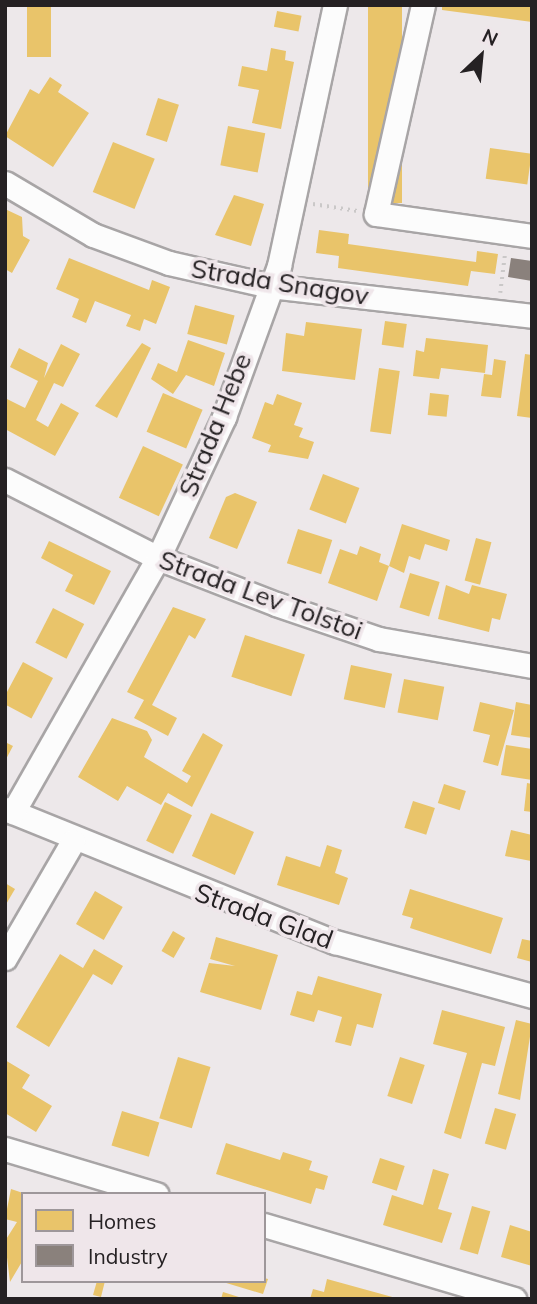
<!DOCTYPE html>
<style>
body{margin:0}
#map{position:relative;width:537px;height:1304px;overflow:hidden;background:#ede8ea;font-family:Mulish,sans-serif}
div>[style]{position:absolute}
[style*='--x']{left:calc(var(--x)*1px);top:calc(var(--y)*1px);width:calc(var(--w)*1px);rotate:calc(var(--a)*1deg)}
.homes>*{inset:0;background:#e9c46a;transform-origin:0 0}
.industry>*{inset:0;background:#8a817c}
.path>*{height:3.5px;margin-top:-1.75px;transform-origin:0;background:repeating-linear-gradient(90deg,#cac8c8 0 2px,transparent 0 7px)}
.roads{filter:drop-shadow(2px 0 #a8a5a6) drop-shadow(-2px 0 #a8a5a6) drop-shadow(0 2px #a8a5a6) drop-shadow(0 -2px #a8a5a6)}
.street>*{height:23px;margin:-11.5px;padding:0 11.5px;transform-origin:11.5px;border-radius:11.5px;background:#fcfcfc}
span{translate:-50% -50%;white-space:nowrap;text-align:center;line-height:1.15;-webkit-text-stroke:7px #efe6ea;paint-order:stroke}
.street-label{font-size:26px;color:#252123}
.frame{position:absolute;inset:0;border:7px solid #252123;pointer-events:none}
.legend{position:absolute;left:21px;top:1192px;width:245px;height:91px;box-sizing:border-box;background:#efe6ea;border:2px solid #9e979a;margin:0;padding:9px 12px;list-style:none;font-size:21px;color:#252123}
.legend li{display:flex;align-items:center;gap:14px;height:35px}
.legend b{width:35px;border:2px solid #9e979a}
.north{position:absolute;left:446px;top:21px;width:70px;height:70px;-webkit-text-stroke:5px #efe6ea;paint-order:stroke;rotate:26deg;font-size:19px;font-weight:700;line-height:28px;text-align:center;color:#252123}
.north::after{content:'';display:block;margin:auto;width:24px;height:32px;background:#252123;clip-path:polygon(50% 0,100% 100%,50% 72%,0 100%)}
</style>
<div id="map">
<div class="homes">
<i style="left:27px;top:5px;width:24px;height:52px"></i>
<i style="left:368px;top:5px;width:34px;height:198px"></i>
<i style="clip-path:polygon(442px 5px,532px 5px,532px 22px,442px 10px)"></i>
<i style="left:277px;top:11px;width:25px;height:16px;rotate:11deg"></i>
<i style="clip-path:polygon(271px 48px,286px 51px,285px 60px,294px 62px,281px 129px,252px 123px,259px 90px,238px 86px,242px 66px,267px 71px)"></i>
<i style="clip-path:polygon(50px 77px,62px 85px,58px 92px,89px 113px,53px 167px,5px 136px,30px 89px,39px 94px)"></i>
<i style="left:158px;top:98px;width:22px;height:39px;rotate:18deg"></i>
<i style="left:228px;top:126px;width:38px;height:40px;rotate:11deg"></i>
<i style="left:113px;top:142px;width:45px;height:54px;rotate:22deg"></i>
<i style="left:490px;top:148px;width:42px;height:31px;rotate:8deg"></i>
<i style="clip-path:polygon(234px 195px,264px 204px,251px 246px,215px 235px)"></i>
<i style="clip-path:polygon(5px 209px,22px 217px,23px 236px,30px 240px,12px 273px,5px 269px)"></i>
<i style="clip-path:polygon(319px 230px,349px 234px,348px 244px,476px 262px,477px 251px,498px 254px,495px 274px,471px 271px,468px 286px,338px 268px,339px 256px,316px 253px)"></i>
<i style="clip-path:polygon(69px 258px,149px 290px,152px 280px,170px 287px,156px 324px,144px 319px,140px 331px,126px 326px,131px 315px,95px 301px,86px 323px,72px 317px,79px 299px,56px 289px)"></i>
<i style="left:195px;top:305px;width:41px;height:30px;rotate:15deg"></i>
<i style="left:385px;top:321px;width:22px;height:24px;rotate:8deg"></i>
<i style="clip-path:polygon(306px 322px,362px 329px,355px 380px,282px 371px,286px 333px,304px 336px)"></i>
<i style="clip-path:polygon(426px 338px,488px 345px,485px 373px,441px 368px,439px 379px,413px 376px,416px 350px,424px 352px)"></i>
<i style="clip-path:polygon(188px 340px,225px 353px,214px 386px,186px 375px,173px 394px,151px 379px,158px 363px,177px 372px)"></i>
<i style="clip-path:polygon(142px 343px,151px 348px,117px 418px,95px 406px)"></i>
<i style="clip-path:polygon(61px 344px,80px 354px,63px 387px,54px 383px,36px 420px,48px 427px,61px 403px,79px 413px,55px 456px,5px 429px,5px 398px,25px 408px,38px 381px,10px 367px,19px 348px,48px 363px,44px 378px)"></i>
<i style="clip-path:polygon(525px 354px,532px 355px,532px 418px,517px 416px)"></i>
<i style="clip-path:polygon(494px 359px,506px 361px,501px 398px,481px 396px,484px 374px,492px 375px)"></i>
<i style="left:379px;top:368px;width:21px;height:64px;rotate:8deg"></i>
<i style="left:163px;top:393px;width:43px;height:42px;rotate:23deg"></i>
<i style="left:430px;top:393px;width:19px;height:22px;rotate:6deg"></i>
<i style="clip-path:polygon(277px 394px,302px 403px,294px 425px,303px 428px,299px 437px,314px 442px,308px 459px,268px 452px,271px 445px,252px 438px,265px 402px,273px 405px)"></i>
<i style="left:143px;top:446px;width:44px;height:57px;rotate:25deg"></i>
<i style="left:323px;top:474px;width:39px;height:38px;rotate:21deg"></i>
<i style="clip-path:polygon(235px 493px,257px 502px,237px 549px,209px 538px,226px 497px)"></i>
<i style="clip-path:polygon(402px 524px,450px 540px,447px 551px,425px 544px,420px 560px,409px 556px,404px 573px,389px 566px)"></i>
<i style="left:298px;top:529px;width:36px;height:36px;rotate:18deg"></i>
<i style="left:476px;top:538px;width:16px;height:44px;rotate:15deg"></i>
<i style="clip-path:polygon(49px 541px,111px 571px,94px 605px,65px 591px,73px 575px,41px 558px)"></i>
<i style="clip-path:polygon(360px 546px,381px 554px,379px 562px,389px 566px,377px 601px,328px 583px,340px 549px,357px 555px)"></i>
<i style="left:410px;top:573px;width:31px;height:36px;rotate:17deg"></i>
<i style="clip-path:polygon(446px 585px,469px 594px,472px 585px,507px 594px,500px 620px,492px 618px,489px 632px,438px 619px)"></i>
<i style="clip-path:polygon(173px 607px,206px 619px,195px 639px,189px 635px,152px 705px,177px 718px,168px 736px,134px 718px,144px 700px,127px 692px)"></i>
<i style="left:53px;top:608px;width:35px;height:39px;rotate:27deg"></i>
<i style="left:245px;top:635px;width:63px;height:44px;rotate:18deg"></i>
<i style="left:23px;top:662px;width:34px;height:46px;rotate:28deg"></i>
<i style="left:351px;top:665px;width:42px;height:35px;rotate:12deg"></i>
<i style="left:404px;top:679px;width:41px;height:34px;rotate:11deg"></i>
<i style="clip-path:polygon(480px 702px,514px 710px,498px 766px,483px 762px,490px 735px,473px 731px)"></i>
<i style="clip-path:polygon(516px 702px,532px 705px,532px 738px,511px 735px)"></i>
<i style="clip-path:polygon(112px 718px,147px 731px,152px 740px,144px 757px,187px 783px,191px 776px,182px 771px,203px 733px,223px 745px,192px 807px,168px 793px,161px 805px,127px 786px,118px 801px,78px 777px)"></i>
<i style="clip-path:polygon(5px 742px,13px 746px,5px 761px)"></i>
<i style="clip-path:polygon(506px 745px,532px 749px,532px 780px,501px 775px)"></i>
<i style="clip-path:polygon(527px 783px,532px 784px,532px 812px,524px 811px)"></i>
<i style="left:444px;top:784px;width:23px;height:20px;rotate:18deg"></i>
<i style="left:413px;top:801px;width:23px;height:28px;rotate:18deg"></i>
<i style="left:165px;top:802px;width:30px;height:43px;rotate:26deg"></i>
<i style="left:211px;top:813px;width:47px;height:47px;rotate:24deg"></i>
<i style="clip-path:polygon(511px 830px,532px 835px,531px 861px,505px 856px)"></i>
<i style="clip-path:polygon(327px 845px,342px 850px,335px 873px,348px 878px,339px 905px,277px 885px,286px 856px,320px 867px)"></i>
<i style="clip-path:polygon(5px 883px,15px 889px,5px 906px)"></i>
<i style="clip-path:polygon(410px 889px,503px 918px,491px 954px,410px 928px,413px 918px,402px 915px)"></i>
<i style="left:95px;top:891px;width:32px;height:38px;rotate:30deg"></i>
<i style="left:173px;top:931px;width:14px;height:23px;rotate:30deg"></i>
<i style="clip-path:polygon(216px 937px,278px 955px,261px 1010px,200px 992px,209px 963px,235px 966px,210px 959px)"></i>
<i style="clip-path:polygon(522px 939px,532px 941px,532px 962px,517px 958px)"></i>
<i style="clip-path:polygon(94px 949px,123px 966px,112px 985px,93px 974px,49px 1047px,16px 1027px,60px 954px,83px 968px)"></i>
<i style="clip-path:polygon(318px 976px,382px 994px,373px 1028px,357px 1024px,351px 1046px,335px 1042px,342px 1017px,318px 1010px,314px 1022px,290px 1015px,297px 991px,312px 995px)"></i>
<i style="clip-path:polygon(442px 1010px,505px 1027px,495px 1066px,482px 1063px,461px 1139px,444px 1133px,467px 1053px,433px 1044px)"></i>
<i style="clip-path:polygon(516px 1020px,532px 1024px,520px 1100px,498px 1094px)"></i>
<i style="left:178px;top:1057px;width:34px;height:64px;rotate:17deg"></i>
<i style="left:400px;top:1057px;width:26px;height:41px;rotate:18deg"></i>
<i style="clip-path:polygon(5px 1060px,30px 1075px,22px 1088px,52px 1106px,36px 1132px,5px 1113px)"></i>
<i style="left:495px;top:1108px;width:22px;height:37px;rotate:16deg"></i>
<i style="left:122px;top:1111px;width:39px;height:36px;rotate:17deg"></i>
<i style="clip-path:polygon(226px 1143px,280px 1160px,283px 1152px,312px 1161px,309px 1170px,328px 1176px,324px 1190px,316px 1188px,311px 1204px,216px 1174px)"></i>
<i style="left:380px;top:1158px;width:26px;height:26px;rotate:18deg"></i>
<i style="clip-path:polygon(433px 1169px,449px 1174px,438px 1209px,452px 1213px,442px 1243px,383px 1225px,392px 1195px,423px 1205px)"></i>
<i style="clip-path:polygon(11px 1189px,23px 1193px,23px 1260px,10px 1282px,5px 1241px,17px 1222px,5px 1219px)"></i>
<i style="left:472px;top:1206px;width:19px;height:45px;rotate:16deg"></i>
<i style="clip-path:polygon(510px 1225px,532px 1232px,532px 1266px,501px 1257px)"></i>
<i style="clip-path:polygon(264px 1278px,268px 1279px,263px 1294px,223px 1282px)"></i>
<i style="clip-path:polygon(327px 1279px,396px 1298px,396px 1299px,310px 1299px,313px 1289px,324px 1292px)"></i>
<i style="clip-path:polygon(97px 1281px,105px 1281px,101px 1297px,93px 1295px)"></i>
<i style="clip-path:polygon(223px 1292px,242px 1298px,242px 1299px,221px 1299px)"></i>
</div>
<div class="industry">
<i style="clip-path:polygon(511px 258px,532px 261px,532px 281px,508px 277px)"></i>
</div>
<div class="path">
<i style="--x:313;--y:204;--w:45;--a:9"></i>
<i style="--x:500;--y:293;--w:41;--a:-83"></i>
</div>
<div class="roads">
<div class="street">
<i style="--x:423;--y:5;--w:214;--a:102.7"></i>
<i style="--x:376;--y:214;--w:158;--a:8"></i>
<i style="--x:5;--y:183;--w:102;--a:30.6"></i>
<i style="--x:93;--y:235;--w:81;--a:20.2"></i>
<i style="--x:169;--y:263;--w:104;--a:12.8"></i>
<i style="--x:270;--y:286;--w:264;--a:6.5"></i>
<i style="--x:5;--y:480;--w:172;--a:27"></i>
<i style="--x:158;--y:558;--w:127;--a:21.3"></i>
<i style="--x:276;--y:604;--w:109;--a:18.8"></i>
<i style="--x:379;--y:639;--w:155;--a:10"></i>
<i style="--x:5;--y:809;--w:356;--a:22"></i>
<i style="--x:335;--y:942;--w:204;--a:15.3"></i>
<i style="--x:13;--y:812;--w:292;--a:-60.3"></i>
<i style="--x:158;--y:558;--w:156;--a:-64.9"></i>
<i style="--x:224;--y:417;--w:161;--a:-70"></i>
<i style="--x:279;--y:266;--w:267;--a:-77.9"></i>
<i style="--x:5;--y:958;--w:135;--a:-59.8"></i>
<i style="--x:5;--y:1149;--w:158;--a:16.6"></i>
<i style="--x:264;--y:1225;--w:261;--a:16.5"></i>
</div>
</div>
<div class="street-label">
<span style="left:280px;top:282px;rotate:9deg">Strada Snagov</span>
<span style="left:215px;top:425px;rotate:-68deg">Strada Hebe</span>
<span style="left:261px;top:595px;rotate:20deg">Strada Lev Tolstoi</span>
<span style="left:264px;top:916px;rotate:20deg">Strada Glad</span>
</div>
<div class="frame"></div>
<ul class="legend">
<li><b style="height:19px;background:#e9c46a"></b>Homes</li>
<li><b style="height:19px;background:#8a817c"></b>Industry</li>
</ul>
<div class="north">N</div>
</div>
